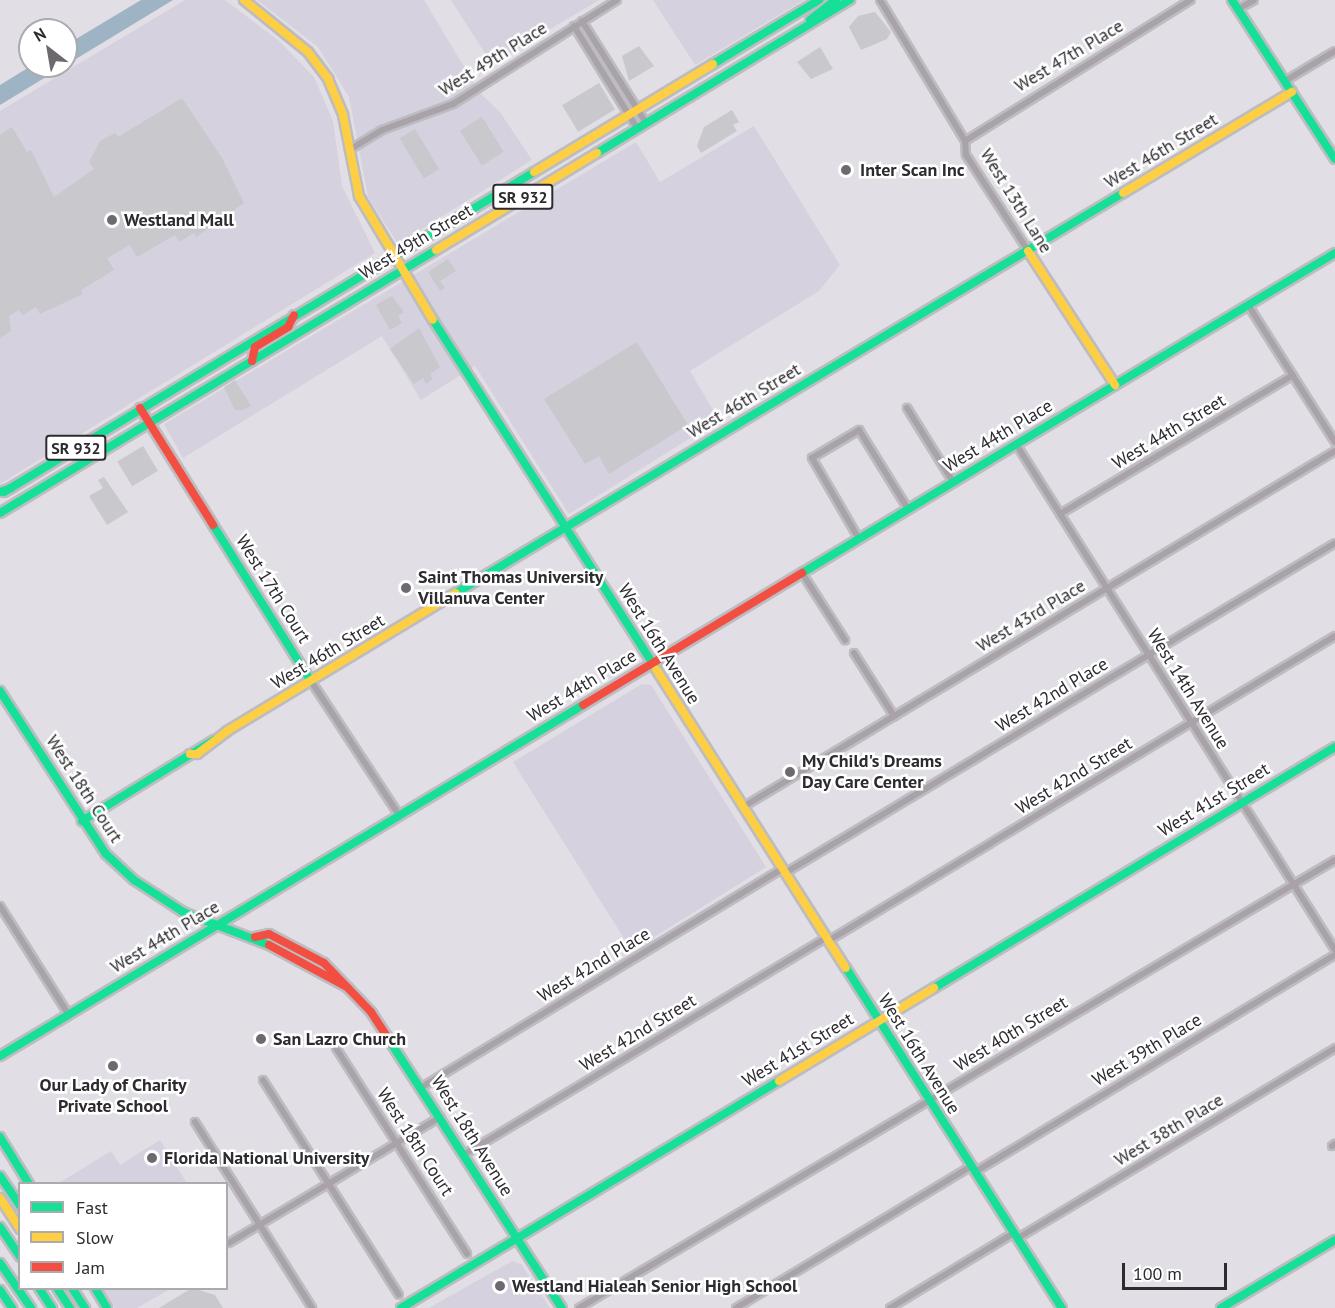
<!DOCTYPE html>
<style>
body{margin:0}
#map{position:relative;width:1335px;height:1308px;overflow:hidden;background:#e1dfe5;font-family:"PT Sans",sans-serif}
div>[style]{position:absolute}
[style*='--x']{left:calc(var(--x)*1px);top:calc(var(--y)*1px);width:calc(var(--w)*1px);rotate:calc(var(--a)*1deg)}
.built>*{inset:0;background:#d6d1de}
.water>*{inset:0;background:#9eb4c5}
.building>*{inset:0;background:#c8c8cd;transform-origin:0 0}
.roads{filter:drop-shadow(2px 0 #bdbcc0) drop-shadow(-2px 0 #bdbcc0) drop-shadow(0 2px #bdbcc0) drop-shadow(0 -2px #bdbcc0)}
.street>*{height:6px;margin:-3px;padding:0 3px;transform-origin:3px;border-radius:3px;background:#aaa2a9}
.fast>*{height:8px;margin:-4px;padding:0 4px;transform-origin:4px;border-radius:4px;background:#16e098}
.slow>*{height:8px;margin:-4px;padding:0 4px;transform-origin:4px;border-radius:4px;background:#ffcf43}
.jam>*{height:8px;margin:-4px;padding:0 4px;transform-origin:4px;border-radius:4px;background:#f24e42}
.dots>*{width:16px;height:16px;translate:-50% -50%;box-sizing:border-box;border:3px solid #fff;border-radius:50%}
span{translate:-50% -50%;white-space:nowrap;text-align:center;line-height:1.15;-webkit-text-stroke:5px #fff;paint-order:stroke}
.shield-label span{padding:2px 4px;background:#fff;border:2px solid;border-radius:4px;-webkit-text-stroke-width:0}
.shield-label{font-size:16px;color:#2d2b2f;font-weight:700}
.street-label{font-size:18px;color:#2d2b2f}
.poi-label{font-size:18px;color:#2d2b2f;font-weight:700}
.left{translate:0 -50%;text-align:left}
.legend{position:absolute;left:18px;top:1182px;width:210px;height:108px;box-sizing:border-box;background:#fff;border:2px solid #abaaac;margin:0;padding:8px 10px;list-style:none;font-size:18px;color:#2d2b2f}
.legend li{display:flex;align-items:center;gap:12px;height:30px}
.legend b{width:30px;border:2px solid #abaaac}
.north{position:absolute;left:18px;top:18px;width:60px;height:60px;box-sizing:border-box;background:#fff;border:2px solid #abaaac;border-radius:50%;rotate:329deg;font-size:16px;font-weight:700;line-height:24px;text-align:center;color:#2d2b2f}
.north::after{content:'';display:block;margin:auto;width:21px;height:27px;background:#6c6a6f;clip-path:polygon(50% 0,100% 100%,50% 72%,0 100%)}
.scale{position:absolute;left:1122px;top:1263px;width:105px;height:27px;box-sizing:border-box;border:3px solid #2d2b2f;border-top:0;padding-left:8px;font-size:18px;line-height:21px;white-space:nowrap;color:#2d2b2f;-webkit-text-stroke:4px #fff;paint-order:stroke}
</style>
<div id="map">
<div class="built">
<i style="clip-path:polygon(185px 0,225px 0,278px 40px,314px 77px,333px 121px,342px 186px,375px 253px,0 484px,0 111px)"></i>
<i style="clip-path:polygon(257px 0,424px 0,479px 92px,500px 112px,532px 160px,398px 244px,368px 197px,349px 97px,318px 47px)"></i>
<i style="clip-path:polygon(451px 0,599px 0,492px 64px)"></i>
<i style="clip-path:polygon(653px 0,804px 0,695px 65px)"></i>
<i style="clip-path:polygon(754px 126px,840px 265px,819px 291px,690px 371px,719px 420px,569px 514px,475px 366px,421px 400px,382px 336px,183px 458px,164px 424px,636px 142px,660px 182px)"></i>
<i style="clip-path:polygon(642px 684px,651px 685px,766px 867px,632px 951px,513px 762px)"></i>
<i style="clip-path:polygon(160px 1140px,187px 1183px,59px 1183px,111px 1151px,120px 1165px)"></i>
<i style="clip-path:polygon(512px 1261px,521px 1264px,550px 1308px,429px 1308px)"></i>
<i style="clip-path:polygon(102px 1289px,170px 1289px,137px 1308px,115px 1308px)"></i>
</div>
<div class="water">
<i style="clip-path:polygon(141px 0,173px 0,66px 65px,66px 45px)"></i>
<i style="clip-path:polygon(31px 66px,64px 66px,0 105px,0 85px)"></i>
</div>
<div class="building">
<i style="clip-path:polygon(875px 12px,891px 32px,887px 39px,861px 50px,849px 27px,858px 16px)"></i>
<i style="clip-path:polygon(639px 46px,654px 66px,629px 81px,622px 56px)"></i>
<i style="clip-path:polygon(820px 47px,833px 69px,811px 79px,797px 62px)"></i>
<i style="left:599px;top:83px;width:31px;height:43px;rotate:59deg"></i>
<i style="clip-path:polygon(182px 98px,222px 158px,244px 203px,196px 237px,194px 233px,179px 242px,175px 235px,137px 257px,130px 245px,107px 258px,114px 270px,81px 290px,83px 294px,40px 314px,36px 307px,23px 315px,19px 310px,9px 316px,11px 331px,0 338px,0 135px,12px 127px,27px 152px,31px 150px,54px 197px,94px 169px,89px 162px,100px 141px,115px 133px,118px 137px)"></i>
<i style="clip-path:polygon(732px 110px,739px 122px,733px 125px,737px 131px,701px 153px,697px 146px,704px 127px)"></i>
<i style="left:482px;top:117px;width:41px;height:26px;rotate:58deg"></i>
<i style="left:415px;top:129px;width:47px;height:18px;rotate:59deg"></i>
<i style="clip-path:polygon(448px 259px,456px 271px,440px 281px,445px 288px,440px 291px,428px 272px)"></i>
<i style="clip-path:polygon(392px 296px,404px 312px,398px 316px,402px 323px,390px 330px,376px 305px)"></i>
<i style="clip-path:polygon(419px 328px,440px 367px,430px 374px,433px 379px,426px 384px,423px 378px,414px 384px,390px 349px)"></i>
<i style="clip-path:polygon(637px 342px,688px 425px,609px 474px,599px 456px,585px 464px,544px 399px)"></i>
<i style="clip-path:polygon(235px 380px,251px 406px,243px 410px,235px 410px,224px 387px)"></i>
<i style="left:143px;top:446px;width:29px;height:30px;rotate:59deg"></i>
<i style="clip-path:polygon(104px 477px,128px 512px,107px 525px,89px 496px,103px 488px,98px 480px)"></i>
<i style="clip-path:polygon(192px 1288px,215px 1295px,223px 1308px,159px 1308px)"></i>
</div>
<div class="roads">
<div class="street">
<i style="--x:880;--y:0;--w:165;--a:58.9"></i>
<i style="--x:965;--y:141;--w:14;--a:86"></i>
<i style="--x:966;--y:155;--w:114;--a:57.1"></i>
<i style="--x:1238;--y:9;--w:18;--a:-29"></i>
<i style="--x:582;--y:21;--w:120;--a:57.9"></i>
<i style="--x:574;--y:26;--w:120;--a:58.3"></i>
<i style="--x:1285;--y:81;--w:58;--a:-31"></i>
<i style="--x:965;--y:141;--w:266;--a:-32"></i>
<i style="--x:349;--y:150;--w:39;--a:-31"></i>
<i style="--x:382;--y:130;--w:76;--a:-20.1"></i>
<i style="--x:453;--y:104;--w:194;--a:-32.4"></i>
<i style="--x:1248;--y:305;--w:162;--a:57.6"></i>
<i style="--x:907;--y:408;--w:87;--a:58.1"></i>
<i style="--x:1016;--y:444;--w:598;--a:57.77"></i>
<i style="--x:1060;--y:514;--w:271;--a:-30.8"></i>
<i style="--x:859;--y:539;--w:94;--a:-120.1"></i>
<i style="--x:812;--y:458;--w:55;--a:-30.8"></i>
<i style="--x:859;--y:430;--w:93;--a:58.2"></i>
<i style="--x:802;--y:573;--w:80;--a:57.3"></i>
<i style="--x:854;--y:653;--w:75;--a:57.6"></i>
<i style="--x:311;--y:681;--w:160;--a:56.7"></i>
<i style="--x:743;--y:807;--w:691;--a:-31.02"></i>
<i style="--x:785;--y:873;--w:641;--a:-30.96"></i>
<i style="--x:0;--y:906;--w:129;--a:57.7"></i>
<i style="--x:828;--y:941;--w:592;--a:-31.03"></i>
<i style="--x:336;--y:1048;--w:244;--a:57.5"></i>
<i style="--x:263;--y:1080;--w:254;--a:57.7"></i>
<i style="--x:422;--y:1087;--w:421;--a:-31.2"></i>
<i style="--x:195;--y:1122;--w:220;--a:57.8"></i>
<i style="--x:1332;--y:1146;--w:4;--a:-34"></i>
<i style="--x:465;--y:1154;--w:421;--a:-30.9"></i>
<i style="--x:975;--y:1172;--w:420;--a:-31.1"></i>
<i style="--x:1018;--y:1238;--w:370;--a:-30.9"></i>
<i style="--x:229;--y:1243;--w:246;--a:-30.8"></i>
<i style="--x:579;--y:1308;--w:879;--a:-30.65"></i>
<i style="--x:736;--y:1308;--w:275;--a:-31.1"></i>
<i style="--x:890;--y:1308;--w:145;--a:-31.2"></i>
</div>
<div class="fast">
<i style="--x:1232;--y:0;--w:189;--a:57.1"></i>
<i style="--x:810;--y:20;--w:33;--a:-38"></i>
<i style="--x:713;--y:64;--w:124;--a:-31.1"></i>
<i style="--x:597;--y:153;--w:296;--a:-31.2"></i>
<i style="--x:433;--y:320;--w:414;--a:57.4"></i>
<i style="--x:0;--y:492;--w:12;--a:-20"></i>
<i style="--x:4;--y:492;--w:619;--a:-31.12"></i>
<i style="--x:0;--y:513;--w:509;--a:-31.1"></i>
<i style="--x:213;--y:525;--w:184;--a:57.9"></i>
<i style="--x:802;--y:573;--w:622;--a:-30.98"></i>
<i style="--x:456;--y:593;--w:778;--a:-30.95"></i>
<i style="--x:0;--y:691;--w:194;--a:57"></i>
<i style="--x:106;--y:854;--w:38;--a:43"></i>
<i style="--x:134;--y:880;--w:59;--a:33.1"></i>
<i style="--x:183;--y:912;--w:92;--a:21"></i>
<i style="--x:82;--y:821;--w:155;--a:-31.5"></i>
<i style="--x:846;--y:968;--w:403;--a:57.6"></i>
<i style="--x:934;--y:988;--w:468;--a:-31"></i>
<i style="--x:391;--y:1043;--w:315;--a:57.2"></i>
<i style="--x:0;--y:1056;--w:681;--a:-31.05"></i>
<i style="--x:0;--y:1137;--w:55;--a:58.3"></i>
<i style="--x:0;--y:1176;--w:36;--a:56"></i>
<i style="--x:0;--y:1227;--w:36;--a:56"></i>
<i style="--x:0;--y:1263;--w:55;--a:55.4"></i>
<i style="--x:39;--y:1288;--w:24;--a:57"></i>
<i style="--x:57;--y:1288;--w:24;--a:57"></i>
<i style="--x:72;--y:1288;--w:24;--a:57"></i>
<i style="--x:95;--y:1288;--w:23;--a:59"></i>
<i style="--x:0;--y:1290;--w:22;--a:56"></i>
<i style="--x:401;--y:1308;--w:441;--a:-31"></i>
<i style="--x:1221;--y:1308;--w:133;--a:-30.8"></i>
</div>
<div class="slow">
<i style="--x:244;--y:0;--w:82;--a:39.1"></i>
<i style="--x:308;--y:52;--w:34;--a:53"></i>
<i style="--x:328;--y:79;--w:39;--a:67"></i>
<i style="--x:343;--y:115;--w:83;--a:78.8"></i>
<i style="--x:359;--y:196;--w:144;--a:59.2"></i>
<i style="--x:534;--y:172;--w:209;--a:-31.1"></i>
<i style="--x:1123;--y:193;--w:197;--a:-30.9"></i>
<i style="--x:436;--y:250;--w:188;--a:-31.1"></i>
<i style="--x:1028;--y:251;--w:160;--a:57"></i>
<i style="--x:656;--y:669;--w:354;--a:57.6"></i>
<i style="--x:190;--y:754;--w:7;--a:0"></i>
<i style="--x:197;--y:754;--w:38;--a:-37"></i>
<i style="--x:227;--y:731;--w:267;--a:-31.1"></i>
<i style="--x:779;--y:1081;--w:181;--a:-31"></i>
<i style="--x:0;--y:1198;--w:37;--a:57"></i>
</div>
<div class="jam">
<i style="--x:252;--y:361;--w:14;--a:-78"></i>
<i style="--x:255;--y:347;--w:39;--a:-31"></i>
<i style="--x:288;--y:327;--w:13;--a:-63"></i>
<i style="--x:140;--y:408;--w:138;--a:58"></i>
<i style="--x:583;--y:705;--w:256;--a:-31.1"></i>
<i style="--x:255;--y:937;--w:14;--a:-12"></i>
<i style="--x:269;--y:934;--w:62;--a:27.8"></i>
<i style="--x:324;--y:963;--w:68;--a:46.2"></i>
<i style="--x:371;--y:1012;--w:37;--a:57"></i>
<i style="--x:269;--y:945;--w:89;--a:28.3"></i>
</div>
</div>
<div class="dots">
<i style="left:846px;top:170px;background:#6c6a6f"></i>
<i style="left:112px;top:220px;background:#6c6a6f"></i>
<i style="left:406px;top:588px;background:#6c6a6f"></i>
<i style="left:790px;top:772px;background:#6c6a6f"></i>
<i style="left:261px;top:1039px;background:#6c6a6f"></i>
<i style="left:113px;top:1066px;background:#6c6a6f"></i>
<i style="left:152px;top:1158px;background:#6c6a6f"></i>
<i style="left:500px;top:1286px;background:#6c6a6f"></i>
</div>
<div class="shield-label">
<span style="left:523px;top:197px">SR 932</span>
<span style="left:76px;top:448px">SR 932</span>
</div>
<div class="street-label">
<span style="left:1069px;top:56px;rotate:-31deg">West 47th Place</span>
<span style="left:493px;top:59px;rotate:-32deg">West 49th Place</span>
<span style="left:1161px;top:151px;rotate:-31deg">West 46th Street</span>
<span style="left:1016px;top:201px;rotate:58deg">West 13th Lane</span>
<span style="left:416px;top:242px;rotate:-31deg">West 49th Street</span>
<span style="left:744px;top:401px;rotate:-31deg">West 46th Street</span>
<span style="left:1169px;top:432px;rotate:-31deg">West 44th Street</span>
<span style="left:998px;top:436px;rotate:-31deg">West 44th Place</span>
<span style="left:273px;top:589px;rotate:58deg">West 17th Court</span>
<span style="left:1031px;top:616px;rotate:-31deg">West 43rd Place</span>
<span style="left:659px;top:644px;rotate:58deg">West 16th Avenue</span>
<span style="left:328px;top:652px;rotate:-31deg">West 46th Street</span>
<span style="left:582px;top:686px;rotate:-31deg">West 44th Place</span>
<span style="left:1188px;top:689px;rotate:58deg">West 14th Avenue</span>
<span style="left:1052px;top:695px;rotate:-31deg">West 42nd Place</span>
<span style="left:1074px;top:776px;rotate:-31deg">West 42nd Street</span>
<span style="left:84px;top:789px;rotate:57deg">West 18th Court</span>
<span style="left:1214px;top:800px;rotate:-31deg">West 41st Street</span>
<span style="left:165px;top:937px;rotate:-31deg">West 44th Place</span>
<span style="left:594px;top:965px;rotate:-31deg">West 42nd Place</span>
<span style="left:638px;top:1033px;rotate:-31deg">West 42nd Street</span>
<span style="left:1011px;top:1034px;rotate:-31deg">West 40th Street</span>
<span style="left:798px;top:1050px;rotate:-31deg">West 41st Street</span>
<span style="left:1147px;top:1050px;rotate:-31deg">West 39th Place</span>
<span style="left:919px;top:1054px;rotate:58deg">West 16th Avenue</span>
<span style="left:1169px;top:1130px;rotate:-31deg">West 38th Place</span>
<span style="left:472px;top:1136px;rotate:58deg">West 18th Avenue</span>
<span style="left:415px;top:1142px;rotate:57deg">West 18th Court</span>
</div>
<div class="poi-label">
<span class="left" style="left:860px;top:170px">Inter Scan Inc</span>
<span class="left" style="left:124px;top:220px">Westland Mall</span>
<span class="left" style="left:418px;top:588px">Saint Thomas University<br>Villanuva Center</span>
<span class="left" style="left:802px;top:772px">My Child's Dreams<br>Day Care Center</span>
<span class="left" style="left:273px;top:1039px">San Lazro Church</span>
<span style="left:113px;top:1096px">Our Lady of Charity<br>Private School</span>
<span class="left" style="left:164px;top:1158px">Florida National University</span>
<span class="left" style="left:512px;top:1286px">Westland Hialeah Senior High School</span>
</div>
<ul class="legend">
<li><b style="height:8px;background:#16e098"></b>Fast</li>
<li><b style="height:8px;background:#ffcf43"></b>Slow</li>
<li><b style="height:8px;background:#f24e42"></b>Jam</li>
</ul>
<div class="north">N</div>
<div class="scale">100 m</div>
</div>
